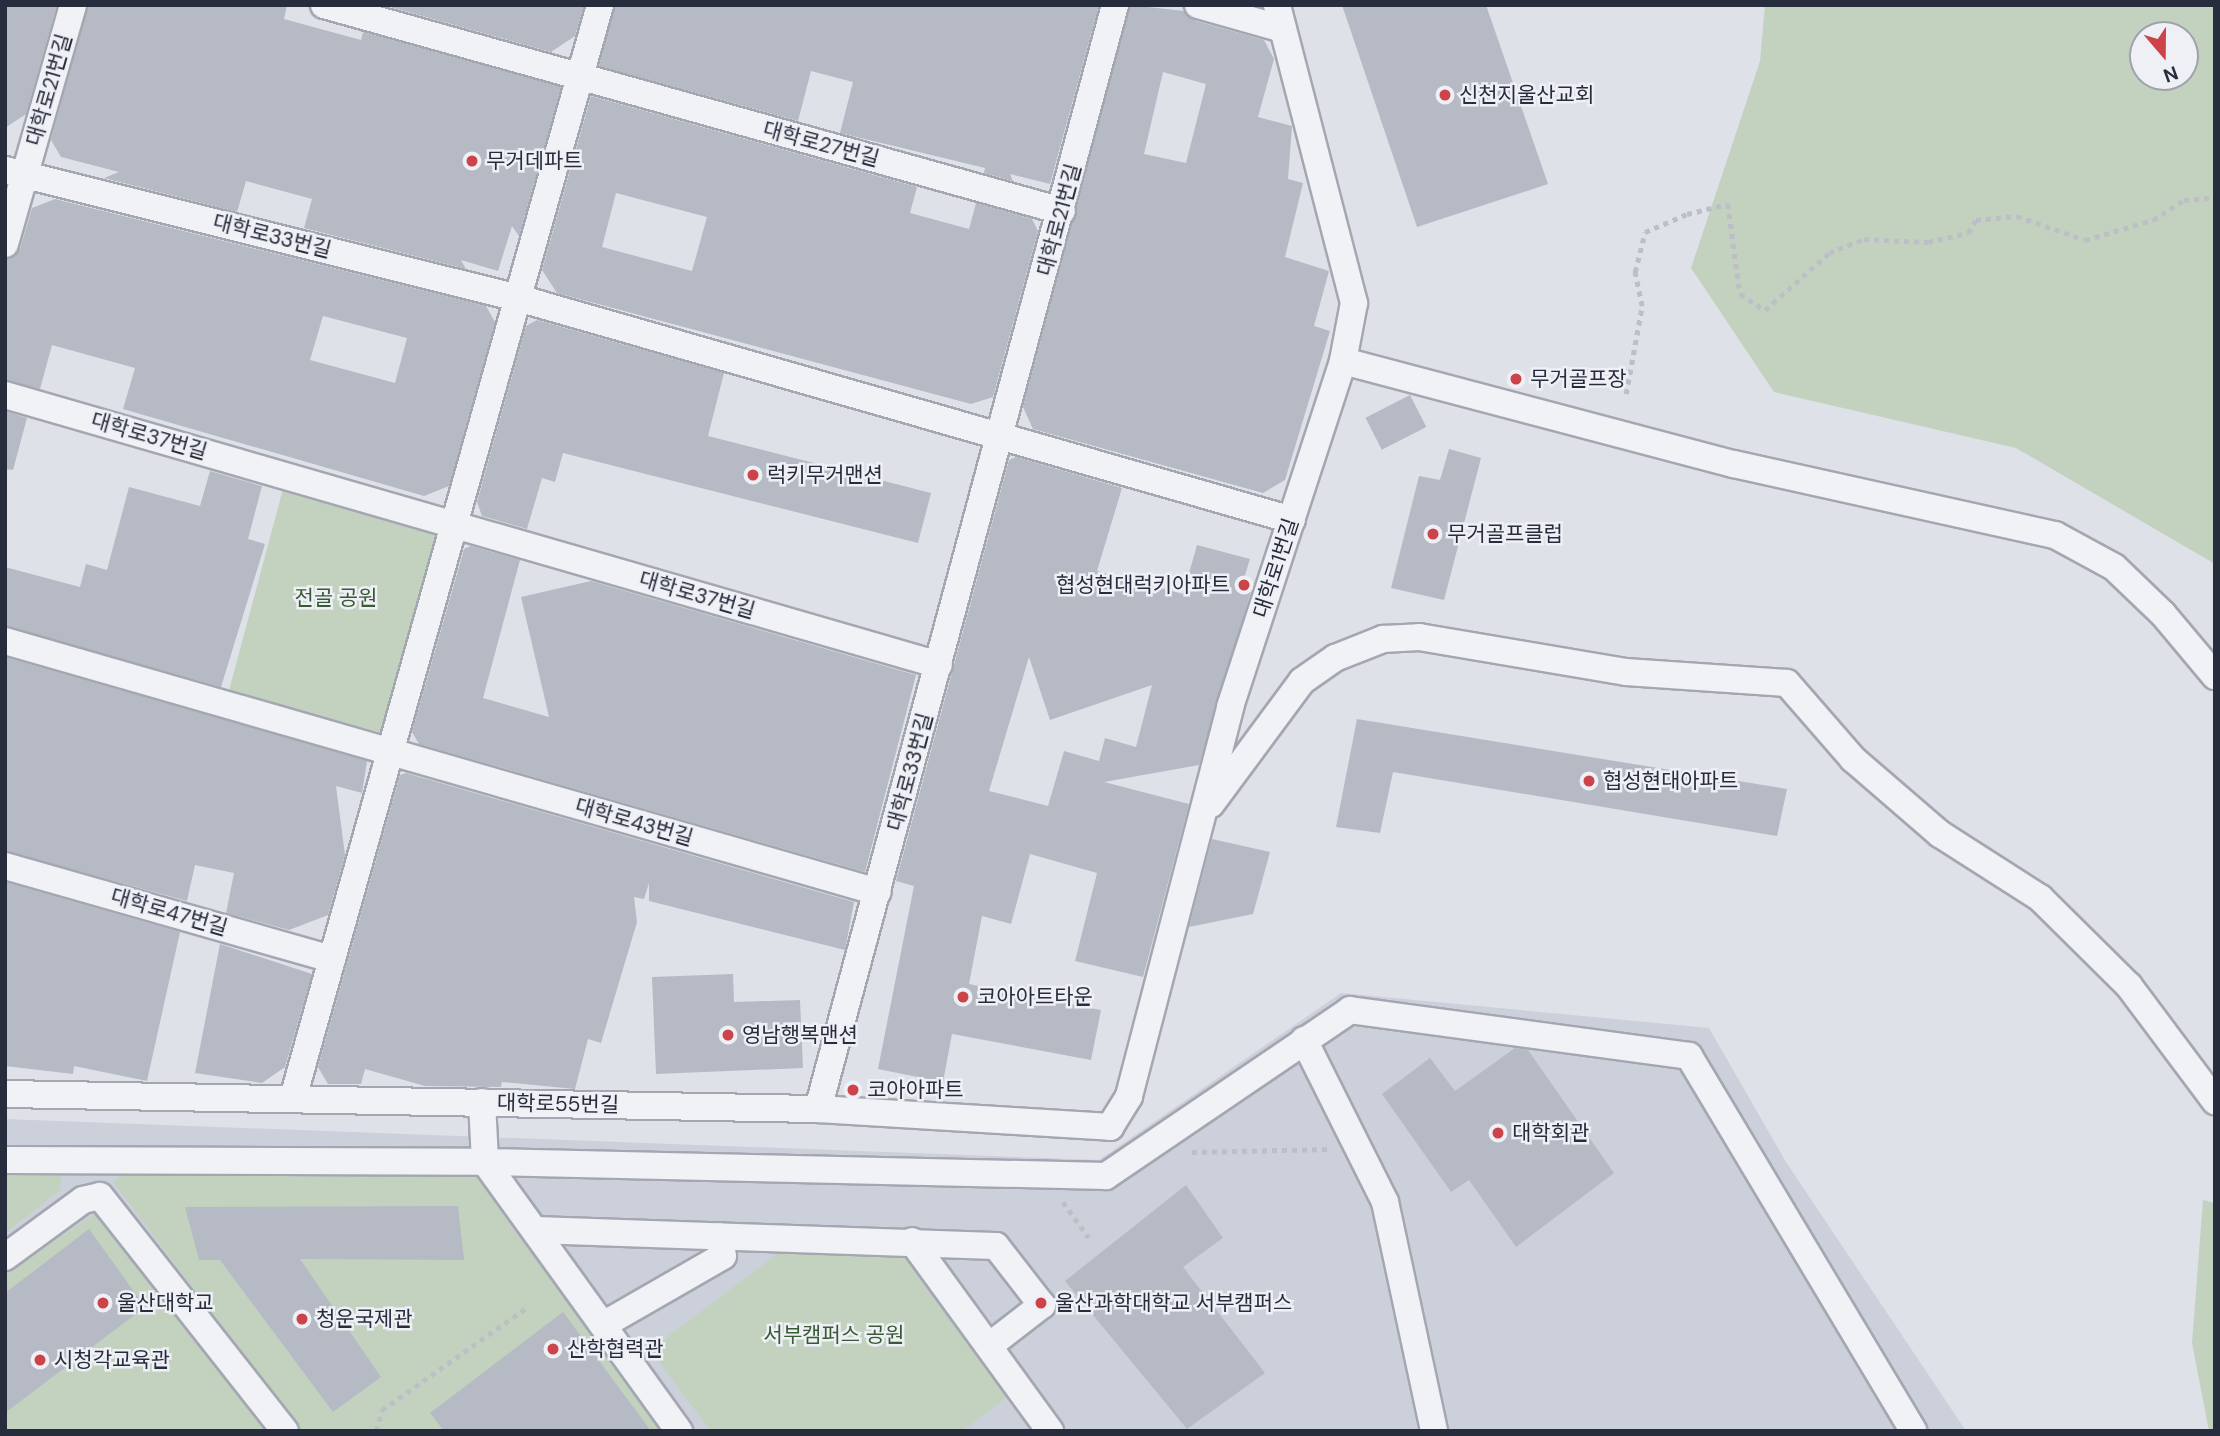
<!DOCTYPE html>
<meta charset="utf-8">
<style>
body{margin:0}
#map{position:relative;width:2220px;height:1436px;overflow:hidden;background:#dee1e8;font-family:"DM Sans","Noto Sans KR",sans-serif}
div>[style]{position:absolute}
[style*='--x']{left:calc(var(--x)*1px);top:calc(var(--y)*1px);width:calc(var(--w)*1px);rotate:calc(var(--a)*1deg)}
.built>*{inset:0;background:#ccd0da}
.green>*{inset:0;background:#c2d2bf;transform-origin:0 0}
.building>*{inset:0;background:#b6bac4;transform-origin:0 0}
.path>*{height:4.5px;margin-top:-2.25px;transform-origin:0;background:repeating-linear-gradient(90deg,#bdbfc6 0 5px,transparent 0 10px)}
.roads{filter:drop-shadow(2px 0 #a4a7b2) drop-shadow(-2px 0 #a4a7b2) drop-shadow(0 2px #a4a7b2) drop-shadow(0 -2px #a4a7b2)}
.street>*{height:26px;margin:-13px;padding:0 13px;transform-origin:13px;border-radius:13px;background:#f1f2f6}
.dots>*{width:19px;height:19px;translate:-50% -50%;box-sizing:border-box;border:4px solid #eef0f5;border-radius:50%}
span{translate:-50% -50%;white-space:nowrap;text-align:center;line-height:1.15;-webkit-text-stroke:5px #eef0f5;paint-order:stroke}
.street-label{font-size:21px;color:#282d3e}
.poi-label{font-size:21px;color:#282d3e}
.left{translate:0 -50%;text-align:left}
.right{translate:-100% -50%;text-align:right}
.park-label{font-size:21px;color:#385a35}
.frame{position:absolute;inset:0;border:7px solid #282d3e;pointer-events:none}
.north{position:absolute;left:2129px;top:21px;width:70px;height:70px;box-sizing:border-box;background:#eef0f5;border:2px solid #9fa2ac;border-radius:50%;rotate:160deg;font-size:19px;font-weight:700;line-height:28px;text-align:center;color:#282d3e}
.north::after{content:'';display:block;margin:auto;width:24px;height:32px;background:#cc4449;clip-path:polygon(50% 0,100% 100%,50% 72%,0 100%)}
</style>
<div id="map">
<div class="built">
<i style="clip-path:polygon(1341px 993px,1709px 1028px,1786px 1162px,1966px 1431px,5px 1431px,5px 1119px,1099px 1160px)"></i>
</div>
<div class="green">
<i style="clip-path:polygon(evenodd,1765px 5px,2215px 5px,2215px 564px,2016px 448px,1774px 392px,1691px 268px,1760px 61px,1765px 5px,2143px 35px,2185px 35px,2185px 77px,2143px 77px,2143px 35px)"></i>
<i style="left:283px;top:489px;width:163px;height:210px;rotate:15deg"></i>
<i style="clip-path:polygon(5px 1168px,54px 1169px,62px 1179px,59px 1191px,5px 1233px)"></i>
<i style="clip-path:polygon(474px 1173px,664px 1431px,301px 1431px,113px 1182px,122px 1175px)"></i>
<i style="clip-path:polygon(2203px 1200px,2215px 1203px,2215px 1431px,2209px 1431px,2192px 1343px)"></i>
<i style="clip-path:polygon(94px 1214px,218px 1367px,268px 1431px,5px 1431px,5px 1275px)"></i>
<i style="clip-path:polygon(797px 1239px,912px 1241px,1019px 1388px,962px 1431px,711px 1431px,650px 1350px)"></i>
</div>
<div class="building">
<i style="clip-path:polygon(5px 5px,57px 5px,26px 114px,5px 128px)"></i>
<i style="clip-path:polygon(88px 5px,287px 5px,284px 19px,361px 40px,363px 32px,561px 87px,519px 236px,512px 226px,498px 271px,461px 260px,466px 269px,304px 228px,312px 199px,246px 181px,237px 212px,104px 178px,119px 172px,61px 157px,51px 140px)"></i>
<i style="clip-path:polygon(383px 5px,584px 5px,575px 36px,551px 52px)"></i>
<i style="clip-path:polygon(615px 5px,1099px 5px,1050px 184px,1010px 174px,1013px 181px,984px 173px,985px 168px,840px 133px,853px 82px,811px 71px,798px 121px,599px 66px)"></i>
<i style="clip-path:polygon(evenodd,1130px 5px,1184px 11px,1196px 21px,1264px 40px,1274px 59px,1258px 117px,1292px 126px,1288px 179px,1303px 183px,1285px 257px,1329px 271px,1314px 326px,1330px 331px,1285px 480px,1263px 493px,1033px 429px,1023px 407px,1130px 5px,1163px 72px,1206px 84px,1186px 163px,1144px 154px,1163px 72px)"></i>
<i style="clip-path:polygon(1342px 5px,1486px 5px,1548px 184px,1417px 227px)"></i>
<i style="clip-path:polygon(evenodd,591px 96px,917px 187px,910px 213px,969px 229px,976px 203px,1032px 219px,1038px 231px,993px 397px,971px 404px,557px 293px,542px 270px,591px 96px,616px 193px,707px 217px,692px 271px,602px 247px,616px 193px)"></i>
<i style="clip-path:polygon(evenodd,55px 199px,486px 306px,495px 322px,449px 486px,424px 496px,123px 409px,135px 368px,52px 345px,40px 389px,5px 380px,5px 259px,20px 249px,32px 208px,55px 199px,323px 316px,407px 338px,395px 383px,310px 360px,323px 316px)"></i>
<i style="clip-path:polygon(537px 320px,724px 373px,708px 436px,931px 493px,918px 543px,563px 453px,555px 482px,542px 478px,527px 529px,482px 516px,477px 502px,526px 326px)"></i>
<i style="left:1410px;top:395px;width:36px;height:50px;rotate:63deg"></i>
<i style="clip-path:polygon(5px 411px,27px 418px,13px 470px,5px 469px)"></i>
<i style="clip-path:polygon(1449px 449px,1481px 458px,1444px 600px,1391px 588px,1419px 476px,1440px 480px)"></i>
<i style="clip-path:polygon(evenodd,1016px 457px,1122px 488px,1097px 571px,1183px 594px,1197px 545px,1250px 559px,1242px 585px,1252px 588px,1199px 765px,1104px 782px,1189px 804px,1143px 977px,1075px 961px,1097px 873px,1030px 854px,1011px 924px,982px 916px,969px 984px,1101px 1010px,1091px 1060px,952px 1034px,943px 1082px,878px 1069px,914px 886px,896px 881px,1009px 460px,1016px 457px,1029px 657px,1050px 720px,1152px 685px,1136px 747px,1105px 738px,1099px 761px,1064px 751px,1048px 806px,989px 791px,1029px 657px)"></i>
<i style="clip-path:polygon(210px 471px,262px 486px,248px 539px,265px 544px,221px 687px,5px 626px,5px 567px,80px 587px,86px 564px,107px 570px,129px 487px,200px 506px)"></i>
<i style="clip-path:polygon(471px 546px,520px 560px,483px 698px,549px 717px,521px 597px,591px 581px,916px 675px,865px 872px,419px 744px,412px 732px,464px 549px)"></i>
<i style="clip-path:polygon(5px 657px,367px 761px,362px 793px,336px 786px,345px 855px,328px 915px,289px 930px,226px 913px,234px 873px,195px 865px,187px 901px,5px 851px)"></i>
<i style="clip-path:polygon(1357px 719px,1787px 789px,1777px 836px,1393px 772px,1380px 833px,1336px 827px)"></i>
<i style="clip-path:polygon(406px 773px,854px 902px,845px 950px,649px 901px,649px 883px,644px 899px,634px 897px,637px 922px,601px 1043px,588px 1039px,575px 1089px,502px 1082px,501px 1087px,425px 1086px,365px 1069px,361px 1084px,328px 1084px,318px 1067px,400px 775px)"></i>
<i style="clip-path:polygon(1212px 839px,1270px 852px,1253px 914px,1189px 927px)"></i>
<i style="clip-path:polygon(5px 882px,180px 932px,147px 1081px,74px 1066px,73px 1074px,5px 1066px)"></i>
<i style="clip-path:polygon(220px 944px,312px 974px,285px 1067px,262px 1083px,195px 1073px)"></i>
<i style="clip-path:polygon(733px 974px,734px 1002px,800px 1000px,803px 1068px,656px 1074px,652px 977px)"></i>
<i style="clip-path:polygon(1515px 1048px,1528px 1050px,1614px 1173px,1516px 1247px,1469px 1180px,1451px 1192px,1382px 1094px,1430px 1058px,1455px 1091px)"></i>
<i style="clip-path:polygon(1186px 1185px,1223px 1238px,1183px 1267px,1265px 1373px,1187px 1429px,1065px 1281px)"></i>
<i style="clip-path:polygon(458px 1206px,464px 1260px,300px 1259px,381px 1377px,333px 1412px,220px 1260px,199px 1260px,185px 1207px)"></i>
<i style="clip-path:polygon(89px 1229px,145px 1307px,5px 1413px,5px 1293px)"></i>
<i style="clip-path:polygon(563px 1312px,651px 1431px,444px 1431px,430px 1413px)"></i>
</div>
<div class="path">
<i style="--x:1626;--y:394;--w:89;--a:-79.7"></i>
<i style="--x:1642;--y:306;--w:35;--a:-102"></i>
<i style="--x:1635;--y:272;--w:41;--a:-76"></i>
<i style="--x:1645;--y:232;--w:46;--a:-23.2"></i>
<i style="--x:1687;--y:214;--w:42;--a:-13.7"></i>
<i style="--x:1728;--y:204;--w:91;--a:82.4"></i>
<i style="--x:1740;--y:294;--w:30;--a:33"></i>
<i style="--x:1765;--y:310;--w:86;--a:-41.7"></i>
<i style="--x:1829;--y:253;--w:38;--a:-22"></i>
<i style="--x:1864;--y:239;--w:64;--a:2.7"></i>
<i style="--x:1928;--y:242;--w:41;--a:-12.7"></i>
<i style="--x:1968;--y:233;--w:15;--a:-58"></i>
<i style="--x:1976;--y:220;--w:41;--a:-5.6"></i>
<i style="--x:2017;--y:216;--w:72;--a:19.4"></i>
<i style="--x:2085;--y:240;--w:71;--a:-16.4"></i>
<i style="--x:2153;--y:220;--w:37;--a:-33"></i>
<i style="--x:2184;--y:200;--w:31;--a:-4"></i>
<i style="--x:1192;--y:1152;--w:139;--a:-1.2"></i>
<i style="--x:1063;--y:1202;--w:44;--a:54.2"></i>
<i style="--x:376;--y:1431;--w:22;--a:-74"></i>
<i style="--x:382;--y:1410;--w:180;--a:-35.3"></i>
</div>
<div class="roads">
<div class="street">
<i style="--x:324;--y:5;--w:766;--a:15.6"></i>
<i style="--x:1198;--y:5;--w:88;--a:15.8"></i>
<i style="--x:5;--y:170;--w:529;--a:14.01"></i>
<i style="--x:518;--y:298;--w:805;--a:16"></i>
<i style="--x:5;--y:244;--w:248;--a:-74.1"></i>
<i style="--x:1343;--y:361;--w:404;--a:14.8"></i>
<i style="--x:1734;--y:464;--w:329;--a:12.5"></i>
<i style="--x:2055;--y:535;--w:67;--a:28.5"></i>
<i style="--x:2114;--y:567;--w:68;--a:43.8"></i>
<i style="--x:2163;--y:614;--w:81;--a:50"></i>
<i style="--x:5;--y:395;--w:972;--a:16.12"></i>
<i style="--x:5;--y:641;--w:908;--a:16.04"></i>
<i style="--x:1211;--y:804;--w:153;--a:-53.5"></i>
<i style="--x:1302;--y:681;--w:40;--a:-34.9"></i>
<i style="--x:1335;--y:658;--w:52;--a:-21.6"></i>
<i style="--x:1383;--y:639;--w:36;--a:-3"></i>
<i style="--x:1419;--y:637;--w:210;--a:9.6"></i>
<i style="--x:1626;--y:672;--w:161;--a:3.9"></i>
<i style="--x:1787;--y:683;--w:101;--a:49"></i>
<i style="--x:1853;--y:759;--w:115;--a:40.8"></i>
<i style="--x:1940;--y:834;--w:119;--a:32.6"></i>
<i style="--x:2040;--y:898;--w:125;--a:44.7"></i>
<i style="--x:2129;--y:986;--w:144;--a:53.2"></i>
<i style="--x:5;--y:866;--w:340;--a:15.9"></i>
<i style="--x:1304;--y:1040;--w:181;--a:63.4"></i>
<i style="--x:1385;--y:1202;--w:234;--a:77.9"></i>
<i style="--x:5;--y:1094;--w:813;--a:1.06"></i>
<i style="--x:818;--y:1109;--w:293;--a:3.5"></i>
<i style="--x:1110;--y:1127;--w:36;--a:-58"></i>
<i style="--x:1129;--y:1096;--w:402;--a:-75.4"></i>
<i style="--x:1230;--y:707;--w:364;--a:-71.9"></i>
<i style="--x:1343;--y:361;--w:59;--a:-79.3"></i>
<i style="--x:1354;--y:303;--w:308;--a:-104.5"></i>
<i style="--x:293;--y:1098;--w:1135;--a:-74.31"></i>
<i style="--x:482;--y:1102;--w:60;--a:87.1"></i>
<i style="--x:485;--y:1162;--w:332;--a:54.2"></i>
<i style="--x:818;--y:1109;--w:1143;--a:-74.94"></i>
<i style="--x:5;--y:1160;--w:480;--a:0.2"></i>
<i style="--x:485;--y:1162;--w:621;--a:1.29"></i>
<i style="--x:1106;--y:1176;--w:295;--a:-34.2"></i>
<i style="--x:1350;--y:1010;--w:342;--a:7.7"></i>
<i style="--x:1689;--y:1056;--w:437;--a:59.1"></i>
<i style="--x:535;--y:1230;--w:461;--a:2"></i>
<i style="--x:996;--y:1246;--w:75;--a:52.1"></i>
<i style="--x:1042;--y:1305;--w:67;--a:142.3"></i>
<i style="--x:912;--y:1241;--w:235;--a:54"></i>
<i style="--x:5;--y:1257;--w:97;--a:-36.2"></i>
<i style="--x:83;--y:1200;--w:17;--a:-13"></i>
<i style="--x:100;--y:1196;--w:299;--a:51.8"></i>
<i style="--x:603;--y:1325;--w:138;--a:-29.9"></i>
<i style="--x:723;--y:1256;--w:20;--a:-101"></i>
</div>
</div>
<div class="dots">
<i style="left:1445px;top:95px;background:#cc4449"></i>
<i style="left:472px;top:161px;background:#cc4449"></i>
<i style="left:1516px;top:379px;background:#cc4449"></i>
<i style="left:753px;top:475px;background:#cc4449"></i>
<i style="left:1433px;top:534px;background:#cc4449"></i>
<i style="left:1244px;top:585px;background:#cc4449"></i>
<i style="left:1589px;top:781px;background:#cc4449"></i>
<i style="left:963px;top:997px;background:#cc4449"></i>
<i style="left:728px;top:1035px;background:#cc4449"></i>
<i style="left:853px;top:1090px;background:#cc4449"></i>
<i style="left:1498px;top:1133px;background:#cc4449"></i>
<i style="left:103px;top:1303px;background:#cc4449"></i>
<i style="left:1041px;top:1303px;background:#cc4449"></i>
<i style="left:302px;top:1319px;background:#cc4449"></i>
<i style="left:553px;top:1349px;background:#cc4449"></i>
<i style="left:40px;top:1360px;background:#cc4449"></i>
</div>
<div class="street-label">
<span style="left:49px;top:90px;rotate:-74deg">대학로21번길</span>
<span style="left:821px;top:144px;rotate:15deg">대학로27번길</span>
<span style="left:1059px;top:220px;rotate:-75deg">대학로21번길</span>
<span style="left:272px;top:236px;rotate:14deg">대학로33번길</span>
<span style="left:149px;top:436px;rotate:16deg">대학로37번길</span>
<span style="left:1276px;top:568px;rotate:-72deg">대학로1번길</span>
<span style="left:697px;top:595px;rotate:16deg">대학로37번길</span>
<span style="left:910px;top:772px;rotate:-75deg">대학로33번길</span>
<span style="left:634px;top:822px;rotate:16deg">대학로43번길</span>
<span style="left:169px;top:912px;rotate:16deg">대학로47번길</span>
<span style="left:558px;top:1104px;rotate:1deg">대학로55번길</span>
</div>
<div class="poi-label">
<span class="left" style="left:1459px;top:95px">신천지울산교회</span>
<span class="left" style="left:486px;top:161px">무거데파트</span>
<span class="left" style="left:1530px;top:379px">무거골프장</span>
<span class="left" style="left:767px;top:475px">럭키무거맨션</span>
<span class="left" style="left:1447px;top:534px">무거골프클럽</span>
<span class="right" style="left:1230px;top:585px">협성현대럭키아파트</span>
<span class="left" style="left:1603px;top:781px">협성현대아파트</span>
<span class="left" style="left:977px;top:997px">코아아트타운</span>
<span class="left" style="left:742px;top:1035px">영남행복맨션</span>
<span class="left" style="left:867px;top:1090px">코아아파트</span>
<span class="left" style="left:1512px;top:1133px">대학회관</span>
<span class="left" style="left:117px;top:1303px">울산대학교</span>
<span class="left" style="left:1055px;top:1303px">울산과학대학교 서부캠퍼스</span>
<span class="left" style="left:316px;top:1319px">청운국제관</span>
<span class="left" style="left:567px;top:1349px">산학협력관</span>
<span class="left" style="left:54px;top:1360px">시청각교육관</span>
</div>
<div class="park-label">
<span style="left:336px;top:598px">전골 공원</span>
<span style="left:834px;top:1335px">서부캠퍼스 공원</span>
</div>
<div class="frame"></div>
<div class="north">N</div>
</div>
